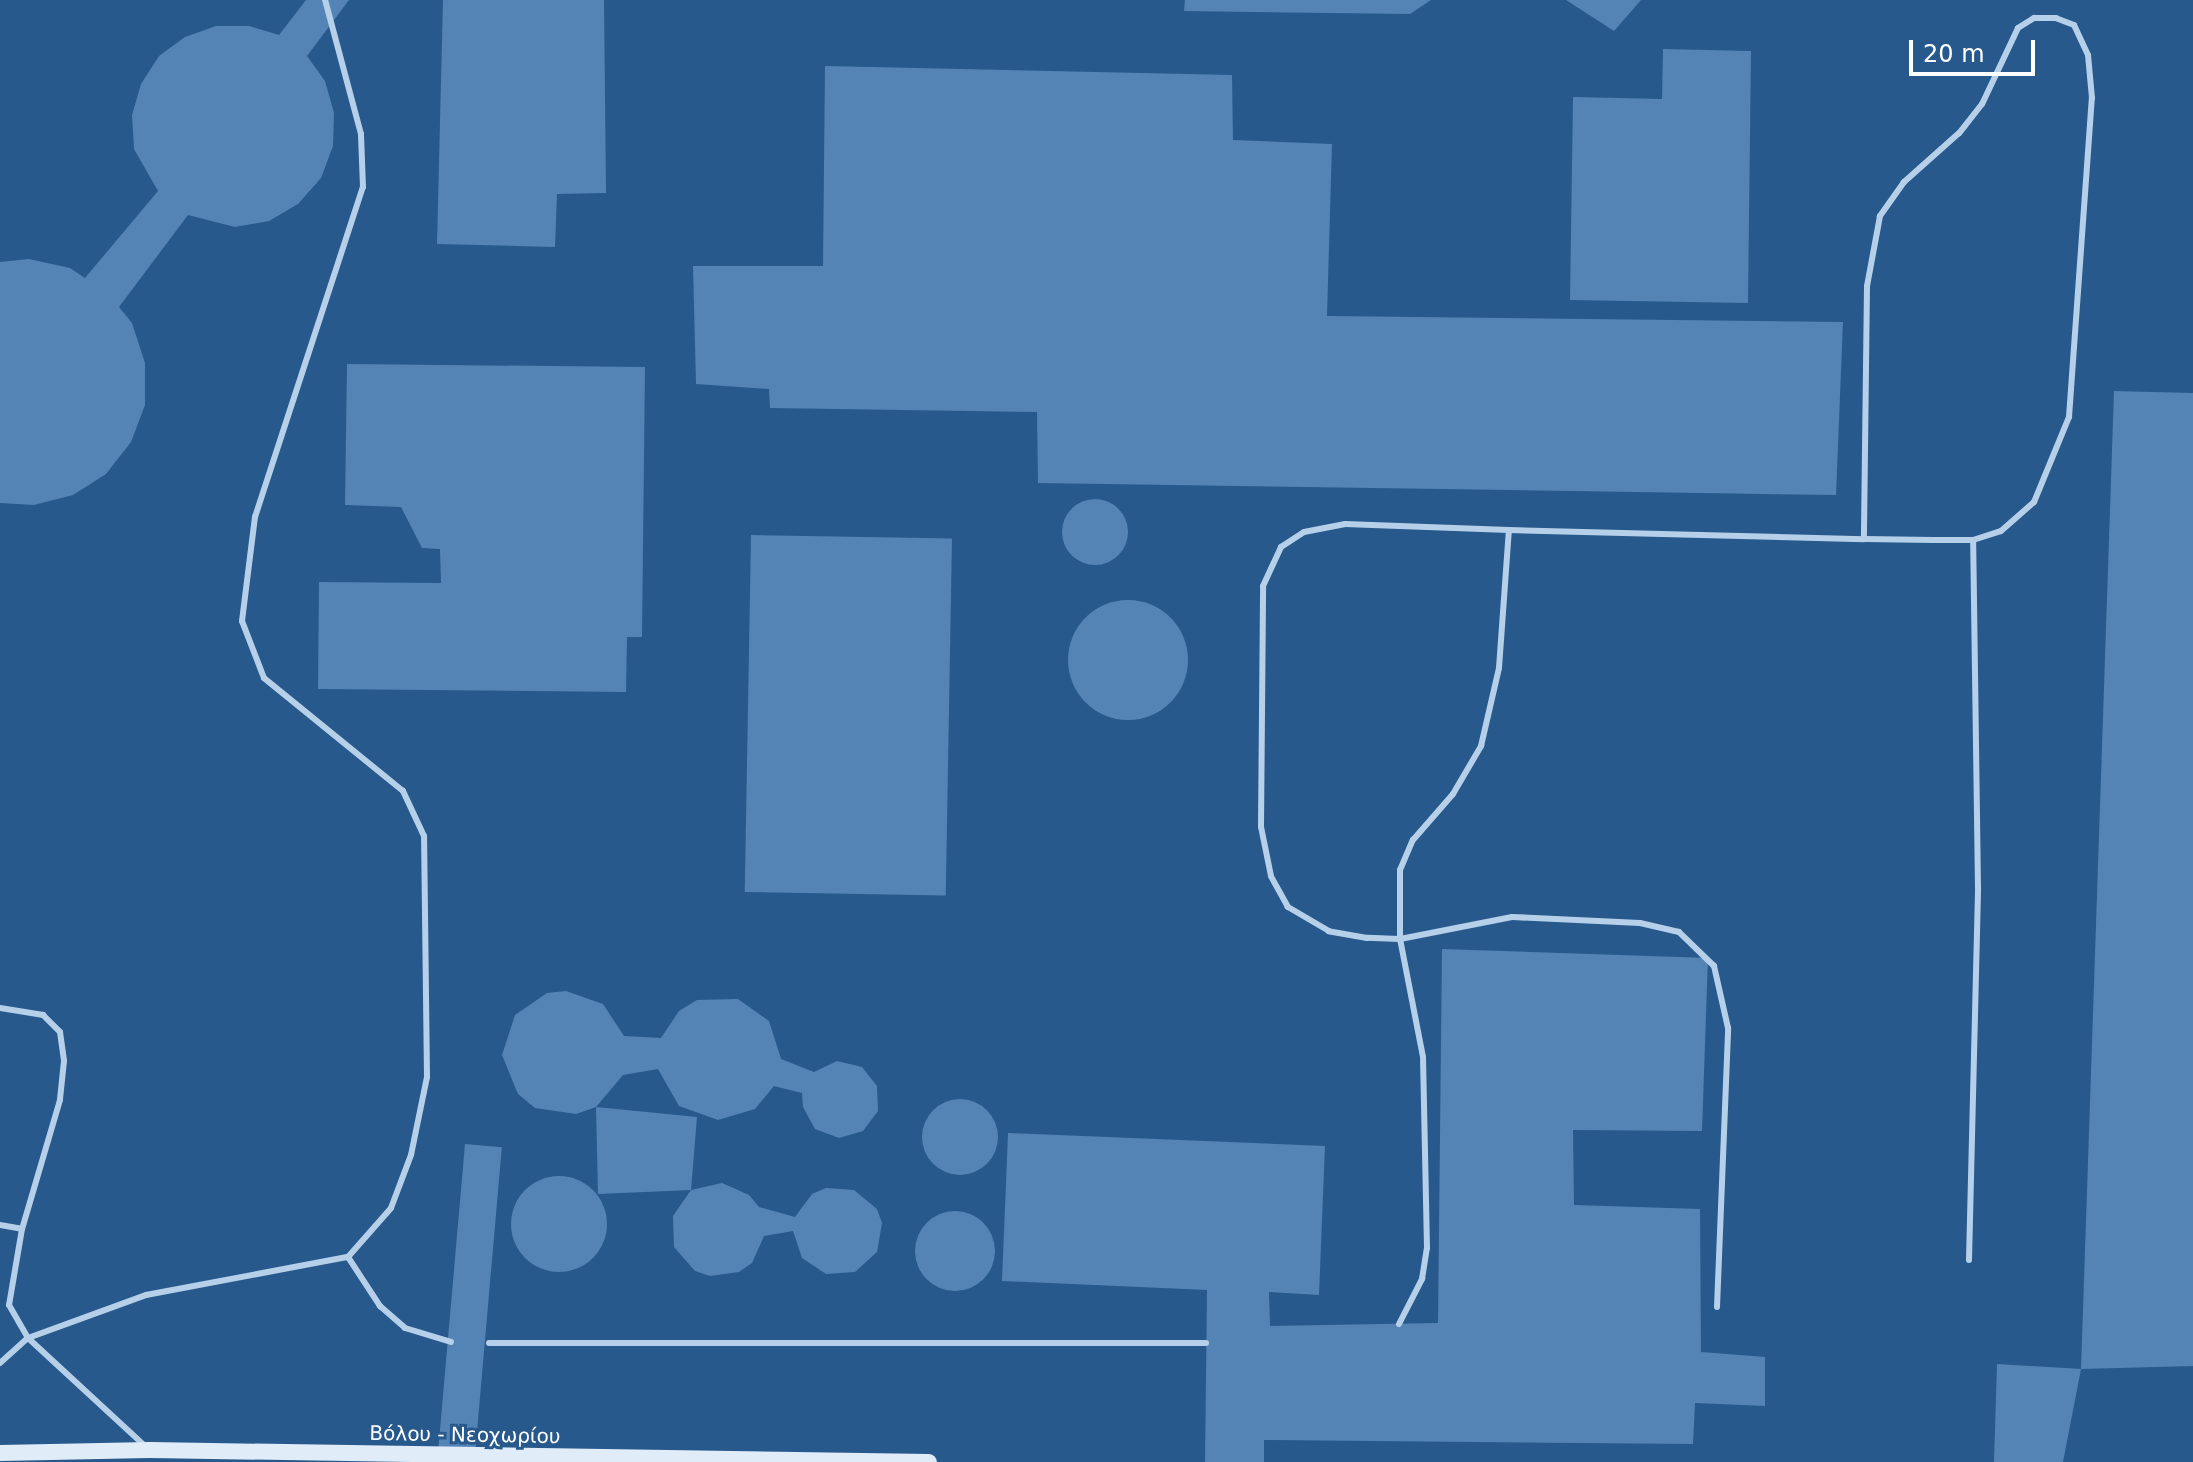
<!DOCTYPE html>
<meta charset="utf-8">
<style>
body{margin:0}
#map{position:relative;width:2193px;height:1462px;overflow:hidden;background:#27598c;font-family:"DejaVu Sans",sans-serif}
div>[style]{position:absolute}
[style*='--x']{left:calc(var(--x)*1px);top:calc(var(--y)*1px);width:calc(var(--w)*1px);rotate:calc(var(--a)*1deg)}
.building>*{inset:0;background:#5484b5;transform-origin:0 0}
.round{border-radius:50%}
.service>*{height:6px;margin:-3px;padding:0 3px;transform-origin:3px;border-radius:3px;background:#b7d0ea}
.secondary>*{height:16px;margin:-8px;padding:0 8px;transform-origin:8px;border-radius:8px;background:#e1ecf9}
span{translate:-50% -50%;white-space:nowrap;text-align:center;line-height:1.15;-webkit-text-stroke:6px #27598c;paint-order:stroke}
.street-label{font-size:20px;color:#fff}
.scale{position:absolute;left:1909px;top:40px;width:126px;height:36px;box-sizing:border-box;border:4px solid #fff;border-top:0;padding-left:10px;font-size:24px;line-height:28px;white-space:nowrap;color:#fff;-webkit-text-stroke:6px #27598c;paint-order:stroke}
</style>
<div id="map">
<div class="building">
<i style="clip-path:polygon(306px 0,349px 0,307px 56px,325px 81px,334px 113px,333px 146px,321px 178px,298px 204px,269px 221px,235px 227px,188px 215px,119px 307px,132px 323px,145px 363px,145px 405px,131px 442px,106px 474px,73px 495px,34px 505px,0 503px,0 262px,29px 259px,70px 268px,85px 278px,158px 191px,134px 149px,132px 115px,141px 84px,159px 56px,185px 37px,216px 26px,249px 26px,279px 35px)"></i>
<i style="clip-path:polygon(443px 0,604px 0,606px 193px,557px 194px,555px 247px,437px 244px)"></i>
<i style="clip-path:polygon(1185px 0,1431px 0,1410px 14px,1184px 11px)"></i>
<i style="clip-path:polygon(1566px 0,1641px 0,1614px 31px)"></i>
<i style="clip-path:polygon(1663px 49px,1751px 51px,1748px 303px,1570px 300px,1573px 97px,1662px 99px)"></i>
<i style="clip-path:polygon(825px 66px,1232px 75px,1233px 140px,1332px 144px,1327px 316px,1843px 322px,1836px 495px,1038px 483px,1037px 412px,770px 408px,769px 389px,696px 384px,693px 266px,823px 266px)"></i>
<i style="clip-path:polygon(347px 364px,645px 367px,642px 637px,627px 637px,626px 692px,318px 689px,319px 582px,441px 583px,440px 549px,422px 548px,401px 507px,345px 505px)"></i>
<i style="clip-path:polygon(2114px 391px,2193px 393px,2193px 1366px,2081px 1369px)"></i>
<i class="round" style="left:1062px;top:499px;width:66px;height:66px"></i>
<i style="left:751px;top:535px;width:201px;height:357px;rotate:1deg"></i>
<i class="round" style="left:1068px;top:600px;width:120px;height:120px"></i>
<i style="clip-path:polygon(1442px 949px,1708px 958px,1702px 1131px,1573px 1130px,1574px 1205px,1700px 1209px,1701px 1352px,1765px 1357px,1765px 1406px,1695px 1403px,1693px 1444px,1264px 1440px,1264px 1462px,1205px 1462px,1207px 1290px,1002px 1281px,1008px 1133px,1325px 1146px,1319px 1295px,1269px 1292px,1270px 1326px,1438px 1323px)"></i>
<i style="clip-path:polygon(566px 991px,603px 1004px,624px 1036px,661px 1038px,679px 1011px,697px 1000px,738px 999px,769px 1021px,781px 1059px,814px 1072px,837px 1061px,862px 1067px,877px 1086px,878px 1111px,863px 1131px,839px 1138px,815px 1129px,803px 1107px,802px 1093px,774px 1086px,755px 1109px,718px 1120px,679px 1106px,658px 1069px,623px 1075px,596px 1107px,697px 1117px,691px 1190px,598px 1194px,596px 1107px,576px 1114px,535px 1108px,518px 1094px,502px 1055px,515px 1015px,547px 993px)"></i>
<i class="round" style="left:922px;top:1099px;width:76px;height:76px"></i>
<i style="left:465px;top:1144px;width:37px;height:319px;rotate:5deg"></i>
<i class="round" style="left:511px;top:1176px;width:96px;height:96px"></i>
<i style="clip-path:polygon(722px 1183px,749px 1195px,759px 1207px,795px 1217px,812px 1194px,826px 1188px,854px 1190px,877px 1209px,882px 1223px,877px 1252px,855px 1272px,826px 1274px,802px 1258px,793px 1231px,764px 1236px,752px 1263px,739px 1272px,710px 1276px,695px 1271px,674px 1247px,673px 1216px,691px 1190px)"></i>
<i class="round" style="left:915px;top:1211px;width:80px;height:80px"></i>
<i style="clip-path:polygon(1997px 1364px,2081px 1369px,2063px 1462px,1994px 1462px)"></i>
</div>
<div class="service">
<i style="--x:0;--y:1008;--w:44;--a:9.2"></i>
<i style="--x:43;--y:1015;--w:24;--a:45"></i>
<i style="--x:60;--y:1032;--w:29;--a:82"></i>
<i style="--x:64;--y:1061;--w:39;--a:96"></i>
<i style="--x:60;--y:1100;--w:134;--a:106.4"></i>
<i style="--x:22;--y:1229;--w:77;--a:99.7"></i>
<i style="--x:9;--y:1305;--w:38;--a:60"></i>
<i style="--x:28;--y:1338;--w:162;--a:42.7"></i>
<i style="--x:0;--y:1225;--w:22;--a:10"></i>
<i style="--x:348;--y:1257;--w:59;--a:56.9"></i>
<i style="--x:380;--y:1306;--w:33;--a:41"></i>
<i style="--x:405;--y:1328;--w:48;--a:16.9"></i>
<i style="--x:1969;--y:1260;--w:372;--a:-88.6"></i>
<i style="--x:1978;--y:888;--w:348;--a:-90.8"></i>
<i style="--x:1717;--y:1307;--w:279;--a:-87.7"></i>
<i style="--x:1728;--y:1028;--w:64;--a:-102.7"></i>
<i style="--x:1714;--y:966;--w:49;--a:-135.8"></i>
<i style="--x:1679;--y:932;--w:40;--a:-167"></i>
<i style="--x:1640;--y:923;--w:128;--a:-177.3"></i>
<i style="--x:1512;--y:917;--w:114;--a:168.9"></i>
<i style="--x:1400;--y:939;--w:33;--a:-178"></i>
<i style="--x:1367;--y:938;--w:39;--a:-170"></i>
<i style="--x:1329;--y:931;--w:48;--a:-149.7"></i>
<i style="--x:1288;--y:907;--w:35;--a:-119"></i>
<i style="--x:1271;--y:876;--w:50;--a:-101.5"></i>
<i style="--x:1261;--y:827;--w:241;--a:-89.5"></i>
<i style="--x:1263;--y:586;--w:43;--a:-65.2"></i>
<i style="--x:1281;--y:547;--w:27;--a:-33"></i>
<i style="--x:1304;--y:532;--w:42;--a:-11"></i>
<i style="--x:1345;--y:524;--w:164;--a:2.1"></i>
<i style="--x:1509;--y:530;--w:355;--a:1.5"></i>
<i style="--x:1864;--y:539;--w:70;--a:0.8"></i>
<i style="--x:1934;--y:540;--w:39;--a:0"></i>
<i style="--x:1973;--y:540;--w:29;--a:-18"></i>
<i style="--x:2001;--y:531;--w:44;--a:-41.3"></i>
<i style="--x:2034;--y:502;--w:92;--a:-67.6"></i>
<i style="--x:2069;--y:417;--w:320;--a:-85.9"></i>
<i style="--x:2092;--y:98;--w:43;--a:-95.3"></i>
<i style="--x:2088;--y:55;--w:33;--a:-115"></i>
<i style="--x:2074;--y:25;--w:19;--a:-159"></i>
<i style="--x:2056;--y:18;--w:22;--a:180"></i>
<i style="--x:2034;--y:18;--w:19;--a:148"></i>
<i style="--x:2018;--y:28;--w:84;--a:115.3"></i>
<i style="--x:1982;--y:104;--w:37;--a:128"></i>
<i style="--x:1959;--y:133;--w:74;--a:138.3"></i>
<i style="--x:1904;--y:182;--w:42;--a:125.2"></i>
<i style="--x:1880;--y:216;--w:71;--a:100.5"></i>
<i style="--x:1867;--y:286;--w:253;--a:90.7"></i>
<i style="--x:1399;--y:1324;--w:51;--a:-62.9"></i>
<i style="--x:1422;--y:1279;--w:31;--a:-81"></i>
<i style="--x:1427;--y:1248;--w:191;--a:-91.2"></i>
<i style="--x:1423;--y:1057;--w:120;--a:-101"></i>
<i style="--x:1400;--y:939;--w:69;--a:-90"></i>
<i style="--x:1400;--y:870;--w:33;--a:-67"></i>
<i style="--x:1413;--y:840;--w:61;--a:-49"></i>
<i style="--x:1453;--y:794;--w:56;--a:-59.7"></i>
<i style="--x:1481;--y:746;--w:80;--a:-77"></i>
<i style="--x:1499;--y:668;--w:138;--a:-85.9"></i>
<i style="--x:489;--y:1343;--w:717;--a:0"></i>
<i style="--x:0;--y:1363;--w:38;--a:-42"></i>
<i style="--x:28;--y:1338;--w:126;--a:-20"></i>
<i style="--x:146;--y:1295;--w:206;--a:-10.7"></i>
<i style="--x:348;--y:1257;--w:65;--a:-48.7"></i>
<i style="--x:391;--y:1208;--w:57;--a:-69.3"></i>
<i style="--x:411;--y:1155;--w:80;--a:-78.4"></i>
<i style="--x:427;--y:1077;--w:241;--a:-90.7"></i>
<i style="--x:424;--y:836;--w:50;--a:-115"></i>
<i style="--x:403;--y:791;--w:179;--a:-140.9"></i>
<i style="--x:264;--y:678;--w:61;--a:-111.1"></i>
<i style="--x:242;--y:621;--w:105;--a:-82.9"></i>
<i style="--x:255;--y:517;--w:347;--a:-71.9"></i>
<i style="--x:363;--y:187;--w:53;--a:-92.2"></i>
<i style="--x:361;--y:134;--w:139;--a:-105"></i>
</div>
<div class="secondary">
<i style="--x:0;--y:1453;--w:150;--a:-1.1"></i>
<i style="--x:150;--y:1450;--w:779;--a:0.88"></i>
</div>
<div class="street-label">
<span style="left:465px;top:1435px;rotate:1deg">Βόλου - Νεοχωρίου</span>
</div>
<div class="scale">20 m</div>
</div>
